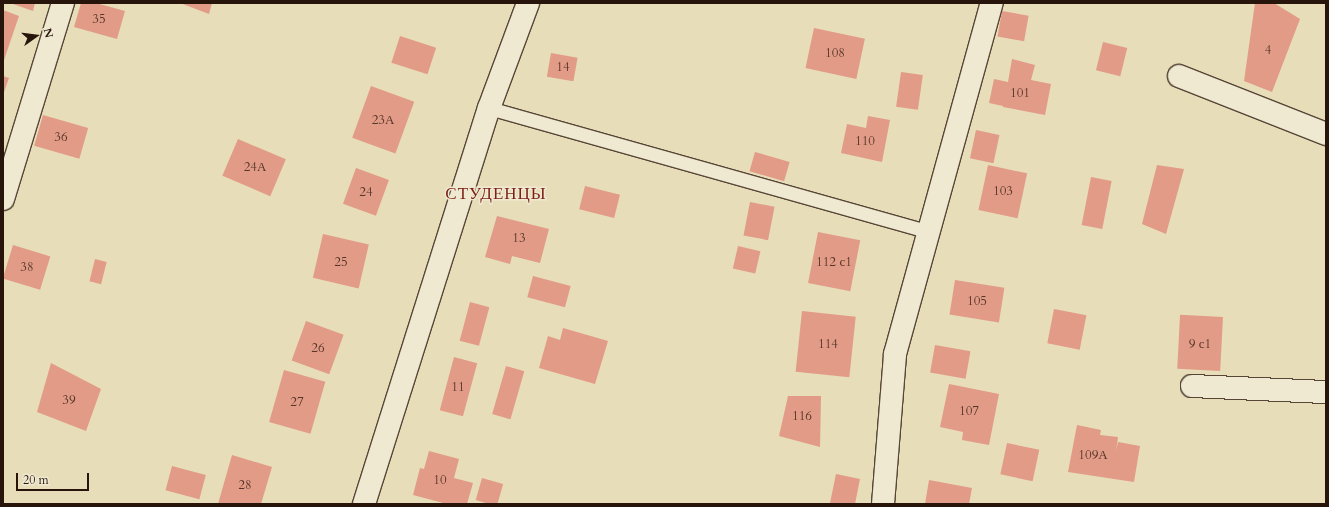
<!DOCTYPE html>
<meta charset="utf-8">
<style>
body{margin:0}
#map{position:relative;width:1329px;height:507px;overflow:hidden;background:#e7ddb9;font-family:Cardo,serif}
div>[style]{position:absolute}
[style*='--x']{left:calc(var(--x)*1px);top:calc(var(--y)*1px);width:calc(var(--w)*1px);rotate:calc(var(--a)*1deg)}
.building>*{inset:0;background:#e29b86;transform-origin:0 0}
.roads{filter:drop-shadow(1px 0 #574636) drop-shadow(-1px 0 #574636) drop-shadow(0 1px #574636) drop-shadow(0 -1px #574636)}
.lane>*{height:13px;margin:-6.5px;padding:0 6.5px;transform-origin:6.5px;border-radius:6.5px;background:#efe9d2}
.street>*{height:22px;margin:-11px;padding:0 11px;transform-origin:11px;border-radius:11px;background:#efe9d2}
span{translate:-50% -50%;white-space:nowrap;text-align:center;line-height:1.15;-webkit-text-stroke:3px #efe9d2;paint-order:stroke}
.number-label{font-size:13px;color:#563629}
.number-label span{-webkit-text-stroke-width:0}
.quarter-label{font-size:17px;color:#7a1f14;letter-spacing:1px}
.frame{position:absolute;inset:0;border:4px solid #27140a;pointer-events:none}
.north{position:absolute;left:16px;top:16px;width:40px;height:40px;-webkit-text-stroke:3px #efe9d2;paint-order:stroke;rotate:76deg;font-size:11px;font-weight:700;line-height:16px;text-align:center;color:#27140a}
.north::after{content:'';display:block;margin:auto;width:14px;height:18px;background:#27140a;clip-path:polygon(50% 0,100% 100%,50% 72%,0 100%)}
.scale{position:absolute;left:16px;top:473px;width:73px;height:18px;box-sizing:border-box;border:2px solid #27140a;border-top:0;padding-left:5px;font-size:12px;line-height:14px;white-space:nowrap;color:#27140a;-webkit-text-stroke:3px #efe9d2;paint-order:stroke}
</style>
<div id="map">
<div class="building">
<i style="clip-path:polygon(10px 3px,35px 3px,33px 11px)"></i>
<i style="clip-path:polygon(81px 3px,96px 3px,125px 11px,117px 39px,74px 27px)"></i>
<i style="clip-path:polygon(180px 3px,212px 3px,209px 14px)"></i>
<i style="clip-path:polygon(1255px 3px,1274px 3px,1300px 19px,1272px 92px,1244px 81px)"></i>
<i style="clip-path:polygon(3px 10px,19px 16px,3px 63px)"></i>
<i style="left:1002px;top:11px;width:27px;height:26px;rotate:10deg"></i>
<i style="left:814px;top:28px;width:52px;height:41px;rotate:12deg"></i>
<i style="left:400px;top:36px;width:38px;height:28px;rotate:18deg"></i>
<i style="left:1103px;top:42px;width:25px;height:29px;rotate:14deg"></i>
<i style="left:551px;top:53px;width:27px;height:24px;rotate:10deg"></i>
<i style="clip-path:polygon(1012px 59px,1035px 65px,1031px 80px,1051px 84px,1045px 115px,1003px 107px,1003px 106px,989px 103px,994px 79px,1008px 82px)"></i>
<i style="left:901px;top:72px;width:22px;height:35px;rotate:8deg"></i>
<i style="clip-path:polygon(3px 76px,9px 78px,3px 95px)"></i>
<i style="left:371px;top:86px;width:46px;height:55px;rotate:20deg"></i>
<i style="left:43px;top:115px;width:47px;height:32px;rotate:16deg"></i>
<i style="clip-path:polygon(868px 116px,890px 120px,882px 162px,841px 153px,847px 124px,866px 128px)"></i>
<i style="left:976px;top:130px;width:24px;height:29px;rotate:12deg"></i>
<i style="left:238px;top:139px;width:52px;height:40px;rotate:23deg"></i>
<i style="left:755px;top:152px;width:36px;height:20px;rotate:16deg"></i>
<i style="left:988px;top:165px;width:40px;height:46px;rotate:12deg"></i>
<i style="clip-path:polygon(1157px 165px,1184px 169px,1166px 234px,1142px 224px)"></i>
<i style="left:356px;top:168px;width:35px;height:38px;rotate:20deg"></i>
<i style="left:1091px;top:177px;width:21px;height:49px;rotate:11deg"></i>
<i style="left:585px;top:186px;width:36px;height:24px;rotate:14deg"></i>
<i style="left:750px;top:202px;width:25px;height:34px;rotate:11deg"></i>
<i style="clip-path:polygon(497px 216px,549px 229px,540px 263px,512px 256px,510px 264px,485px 257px)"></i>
<i style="left:818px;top:232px;width:43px;height:52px;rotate:11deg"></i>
<i style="left:323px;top:234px;width:47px;height:45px;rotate:13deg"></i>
<i style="left:13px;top:245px;width:39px;height:35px;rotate:17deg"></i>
<i style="left:738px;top:246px;width:23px;height:23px;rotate:13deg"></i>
<i style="left:95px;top:259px;width:12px;height:23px;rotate:14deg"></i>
<i style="left:533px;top:276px;width:39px;height:22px;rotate:15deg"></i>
<i style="left:955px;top:280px;width:50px;height:35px;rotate:9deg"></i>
<i style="left:470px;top:302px;width:20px;height:40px;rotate:15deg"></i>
<i style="left:1054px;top:309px;width:33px;height:35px;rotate:11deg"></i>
<i style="left:802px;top:311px;width:54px;height:61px;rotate:6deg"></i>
<i style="left:1223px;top:317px;width:54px;height:43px;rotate:93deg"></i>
<i style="left:306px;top:321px;width:40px;height:42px;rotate:20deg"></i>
<i style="clip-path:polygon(563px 328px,608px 341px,595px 384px,539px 368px,548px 336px,560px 340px)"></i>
<i style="left:935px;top:345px;width:36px;height:28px;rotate:10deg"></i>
<i style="left:454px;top:357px;width:24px;height:55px;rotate:15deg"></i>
<i style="clip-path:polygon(51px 363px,101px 389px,86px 431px,37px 412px)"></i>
<i style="left:506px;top:366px;width:19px;height:50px;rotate:16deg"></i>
<i style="left:284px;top:370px;width:43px;height:54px;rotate:16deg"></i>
<i style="clip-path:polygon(949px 384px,999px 394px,989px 445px,962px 440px,963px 432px,940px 427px)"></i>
<i style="clip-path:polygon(788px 396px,821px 396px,820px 447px,779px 436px)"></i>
<i style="clip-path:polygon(1077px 425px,1101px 430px,1100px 435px,1118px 437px,1116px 451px,1118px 442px,1140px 446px,1134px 482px,1068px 472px)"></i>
<i style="left:1007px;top:443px;width:33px;height:32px;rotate:12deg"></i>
<i style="clip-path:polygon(429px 451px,459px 459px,454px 478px,473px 483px,467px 504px,447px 504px,413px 495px,420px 468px,424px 469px)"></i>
<i style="clip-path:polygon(232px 455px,272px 467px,261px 504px,218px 504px)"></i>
<i style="left:172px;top:466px;width:35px;height:25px;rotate:15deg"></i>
<i style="clip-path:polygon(836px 474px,860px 479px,855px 504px,830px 503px)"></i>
<i style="left:482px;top:478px;width:22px;height:23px;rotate:16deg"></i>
<i style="clip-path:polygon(929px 480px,972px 488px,969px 504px,925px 504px)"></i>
</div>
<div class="roads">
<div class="lane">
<i style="--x:489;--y:108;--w:457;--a:15.7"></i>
</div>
<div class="street">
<i style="--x:1179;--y:76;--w:158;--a:21.5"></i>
<i style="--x:3;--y:199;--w:205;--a:-73"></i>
<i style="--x:1192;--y:386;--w:134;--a:2.6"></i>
<i style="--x:364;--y:504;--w:415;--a:-72.5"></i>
<i style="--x:489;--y:108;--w:112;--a:-69.6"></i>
<i style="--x:883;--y:504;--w:150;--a:-85.4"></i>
<i style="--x:895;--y:354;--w:364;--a:-74.6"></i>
</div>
</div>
<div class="number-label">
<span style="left:99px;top:19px">35</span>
<span style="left:1268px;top:50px">4</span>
<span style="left:835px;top:53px">108</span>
<span style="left:563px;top:67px">14</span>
<span style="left:1020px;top:93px">101</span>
<span style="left:383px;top:120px">23А</span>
<span style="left:61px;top:137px">36</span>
<span style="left:865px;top:141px">110</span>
<span style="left:255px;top:167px">24А</span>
<span style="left:1003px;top:191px">103</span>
<span style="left:366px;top:192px">24</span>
<span style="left:519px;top:238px">13</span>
<span style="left:341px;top:262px">25</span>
<span style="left:834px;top:262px">112 с1</span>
<span style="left:27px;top:267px">38</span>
<span style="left:977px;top:301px">105</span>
<span style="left:828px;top:344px">114</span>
<span style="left:1200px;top:344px">9 с1</span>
<span style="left:318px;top:348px">26</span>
<span style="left:458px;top:387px">11</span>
<span style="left:69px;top:400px">39</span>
<span style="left:297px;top:402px">27</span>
<span style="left:969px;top:411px">107</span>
<span style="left:802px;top:416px">116</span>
<span style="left:1093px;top:455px">109А</span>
<span style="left:440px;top:480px">10</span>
<span style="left:245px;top:485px">28</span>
</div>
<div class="quarter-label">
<span style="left:496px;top:194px">СТУДЕНЦЫ</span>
</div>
<div class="frame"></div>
<div class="north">N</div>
<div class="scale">20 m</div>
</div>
